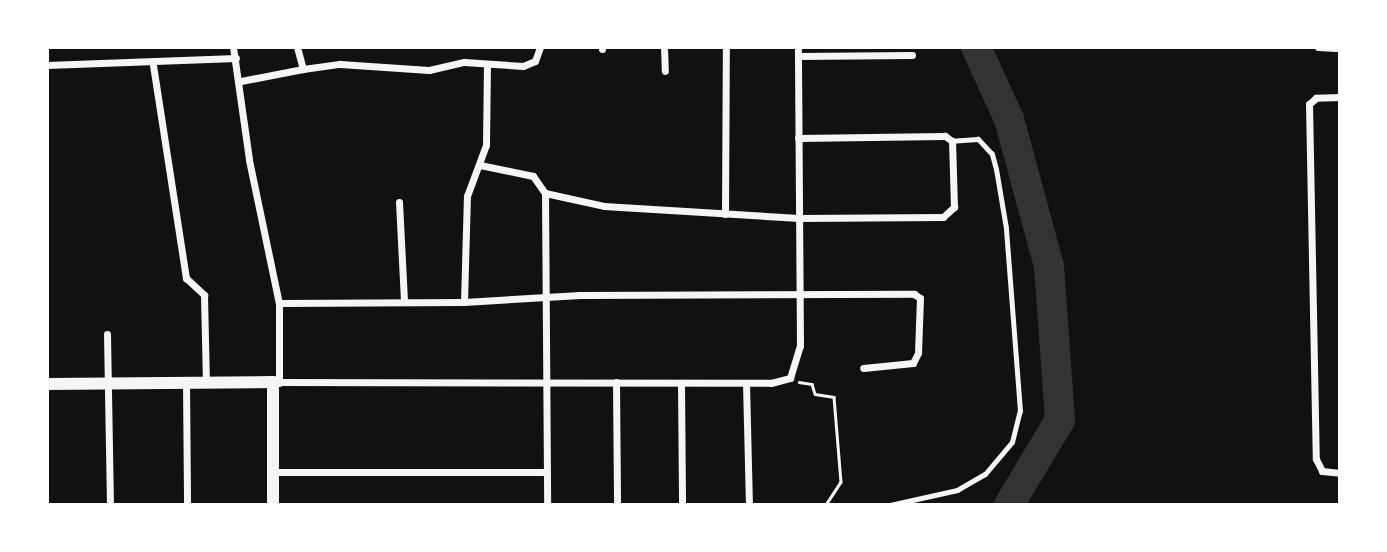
<!DOCTYPE html>
<style>
body{margin:0}
#map{position:relative;width:1387px;height:552px;overflow:hidden;background:#111;font-family:"DM Sans",sans-serif}
div>[style]{position:absolute}
[style*='--x']{left:calc(var(--x)*1px);top:calc(var(--y)*1px);width:calc(var(--w)*1px);rotate:calc(var(--a)*1deg)}
.river>*{height:30px;margin:-15px;padding:0 15px;transform-origin:15px;border-radius:15px;background:#333}
.path>*{height:2.5px;margin:-1.25px;padding:0 1.25px;transform-origin:1.25px;border-radius:1.25px;background:#f5f5f5}
.service>*{height:5px;margin:-2.5px;padding:0 2.5px;transform-origin:2.5px;border-radius:2.5px;background:#f5f5f5}
.minor>*{height:7px;margin:-3.5px;padding:0 3.5px;transform-origin:3.5px;border-radius:3.5px;background:#f5f5f5}
.tertiary>*{height:12px;margin:-6px;padding:0 6px;transform-origin:6px;border-radius:6px;background:#f5f5f5}
span{translate:-50% -50%;white-space:nowrap;text-align:center;line-height:1.15;-webkit-text-stroke:7px #fff;paint-order:stroke}
.frame{position:absolute;inset:0;border:49px solid #fff;pointer-events:none}
</style>
<div id="map">
<div class="river">
<i style="--x:976;--y:47;--w:79;--a:65.4"></i>
<i style="--x:1009;--y:119;--w:152;--a:74.8"></i>
<i style="--x:1049;--y:266;--w:154;--a:85.9"></i>
<i style="--x:1060;--y:420;--w:99;--a:121"></i>
</div>
<div class="path">
<i style="--x:799;--y:382;--w:13;--a:9"></i>
<i style="--x:812;--y:384;--w:10;--a:73"></i>
<i style="--x:815;--y:394;--w:19;--a:9"></i>
<i style="--x:834;--y:397;--w:85;--a:85.3"></i>
<i style="--x:841;--y:482;--w:27;--a:123"></i>
</div>
<div class="service">
<i style="--x:890;--y:505;--w:69;--a:-12.6"></i>
<i style="--x:957;--y:490;--w:32;--a:-30"></i>
<i style="--x:985;--y:474;--w:42;--a:-49.8"></i>
<i style="--x:1012;--y:442;--w:32;--a:-76"></i>
<i style="--x:1020;--y:411;--w:184;--a:-94.4"></i>
<i style="--x:1006;--y:228;--w:60;--a:-99.6"></i>
<i style="--x:996;--y:169;--w:16;--a:-105"></i>
<i style="--x:992;--y:154;--w:21;--a:-133"></i>
<i style="--x:978;--y:139;--w:26;--a:176"></i>
</div>
<div class="minor">
<i style="--x:233;--y:47;--w:114;--a:81.9"></i>
<i style="--x:249;--y:160;--w:146;--a:78.2"></i>
<i style="--x:279;--y:303;--w:80;--a:90"></i>
<i style="--x:297;--y:47;--w:23;--a:75"></i>
<i style="--x:303;--y:69;--w:37;--a:-8"></i>
<i style="--x:340;--y:64;--w:89;--a:3.9"></i>
<i style="--x:429;--y:70;--w:36;--a:-13"></i>
<i style="--x:464;--y:62;--w:59;--a:3.9"></i>
<i style="--x:523;--y:66;--w:13;--a:-23"></i>
<i style="--x:535;--y:61;--w:15;--a:-70"></i>
<i style="--x:602;--y:47;--w:2;--a:90"></i>
<i style="--x:664;--y:47;--w:24;--a:88"></i>
<i style="--x:1318;--y:47;--w:22;--a:3"></i>
<i style="--x:798;--y:56;--w:114;--a:-0.5"></i>
<i style="--x:47;--y:65;--w:189;--a:-2.1"></i>
<i style="--x:153;--y:65;--w:216;--a:81.2"></i>
<i style="--x:186;--y:278;--w:25;--a:43"></i>
<i style="--x:204;--y:295;--w:88;--a:88.7"></i>
<i style="--x:241;--y:81;--w:63;--a:-11"></i>
<i style="--x:1340;--y:97;--w:24;--a:178"></i>
<i style="--x:1316;--y:98;--w:9;--a:139"></i>
<i style="--x:1309;--y:104;--w:355;--a:88.9"></i>
<i style="--x:1316;--y:459;--w:13;--a:63"></i>
<i style="--x:1322;--y:471;--w:18;--a:6"></i>
<i style="--x:480;--y:165;--w:54;--a:11.7"></i>
<i style="--x:533;--y:176;--w:21;--a:55"></i>
<i style="--x:545;--y:193;--w:312;--a:89.6"></i>
<i style="--x:545;--y:193;--w:60;--a:12.4"></i>
<i style="--x:604;--y:206;--w:195;--a:3.5"></i>
<i style="--x:799;--y:218;--w:144;--a:-0.4"></i>
<i style="--x:943;--y:217;--w:15;--a:-42"></i>
<i style="--x:954;--y:207;--w:66;--a:-91.7"></i>
<i style="--x:952;--y:141;--w:9;--a:-144"></i>
<i style="--x:945;--y:136;--w:147;--a:179.2"></i>
<i style="--x:399;--y:202;--w:100;--a:87.1"></i>
<i style="--x:725;--y:214;--w:167;--a:-89.7"></i>
<i style="--x:464;--y:302;--w:106;--a:-88.4"></i>
<i style="--x:467;--y:196;--w:54;--a:-69.6"></i>
<i style="--x:486;--y:145;--w:81;--a:-89.3"></i>
<i style="--x:279;--y:303;--w:185;--a:-0.3"></i>
<i style="--x:464;--y:302;--w:116;--a:-3.5"></i>
<i style="--x:580;--y:295;--w:334;--a:-0.2"></i>
<i style="--x:914;--y:294;--w:7;--a:34"></i>
<i style="--x:920;--y:298;--w:55;--a:92.1"></i>
<i style="--x:918;--y:353;--w:11;--a:117"></i>
<i style="--x:913;--y:363;--w:50;--a:174.3"></i>
<i style="--x:107;--y:334;--w:171;--a:89"></i>
<i style="--x:273;--y:382;--w:498;--a:0.1"></i>
<i style="--x:771;--y:383;--w:20;--a:-15"></i>
<i style="--x:790;--y:378;--w:34;--a:-73"></i>
<i style="--x:800;--y:346;--w:299;--a:-90.4"></i>
<i style="--x:616;--y:382;--w:123;--a:89.5"></i>
<i style="--x:186;--y:383;--w:122;--a:89.5"></i>
<i style="--x:681;--y:383;--w:122;--a:89.5"></i>
<i style="--x:746;--y:383;--w:122;--a:88.6"></i>
<i style="--x:273;--y:472;--w:273;--a:0"></i>
</div>
<div class="tertiary">
<i style="--x:47;--y:384;--w:226;--a:-0.5"></i>
<i style="--x:273;--y:382;--w:123;--a:90"></i>
</div>
<div class="frame"></div>
</div>
